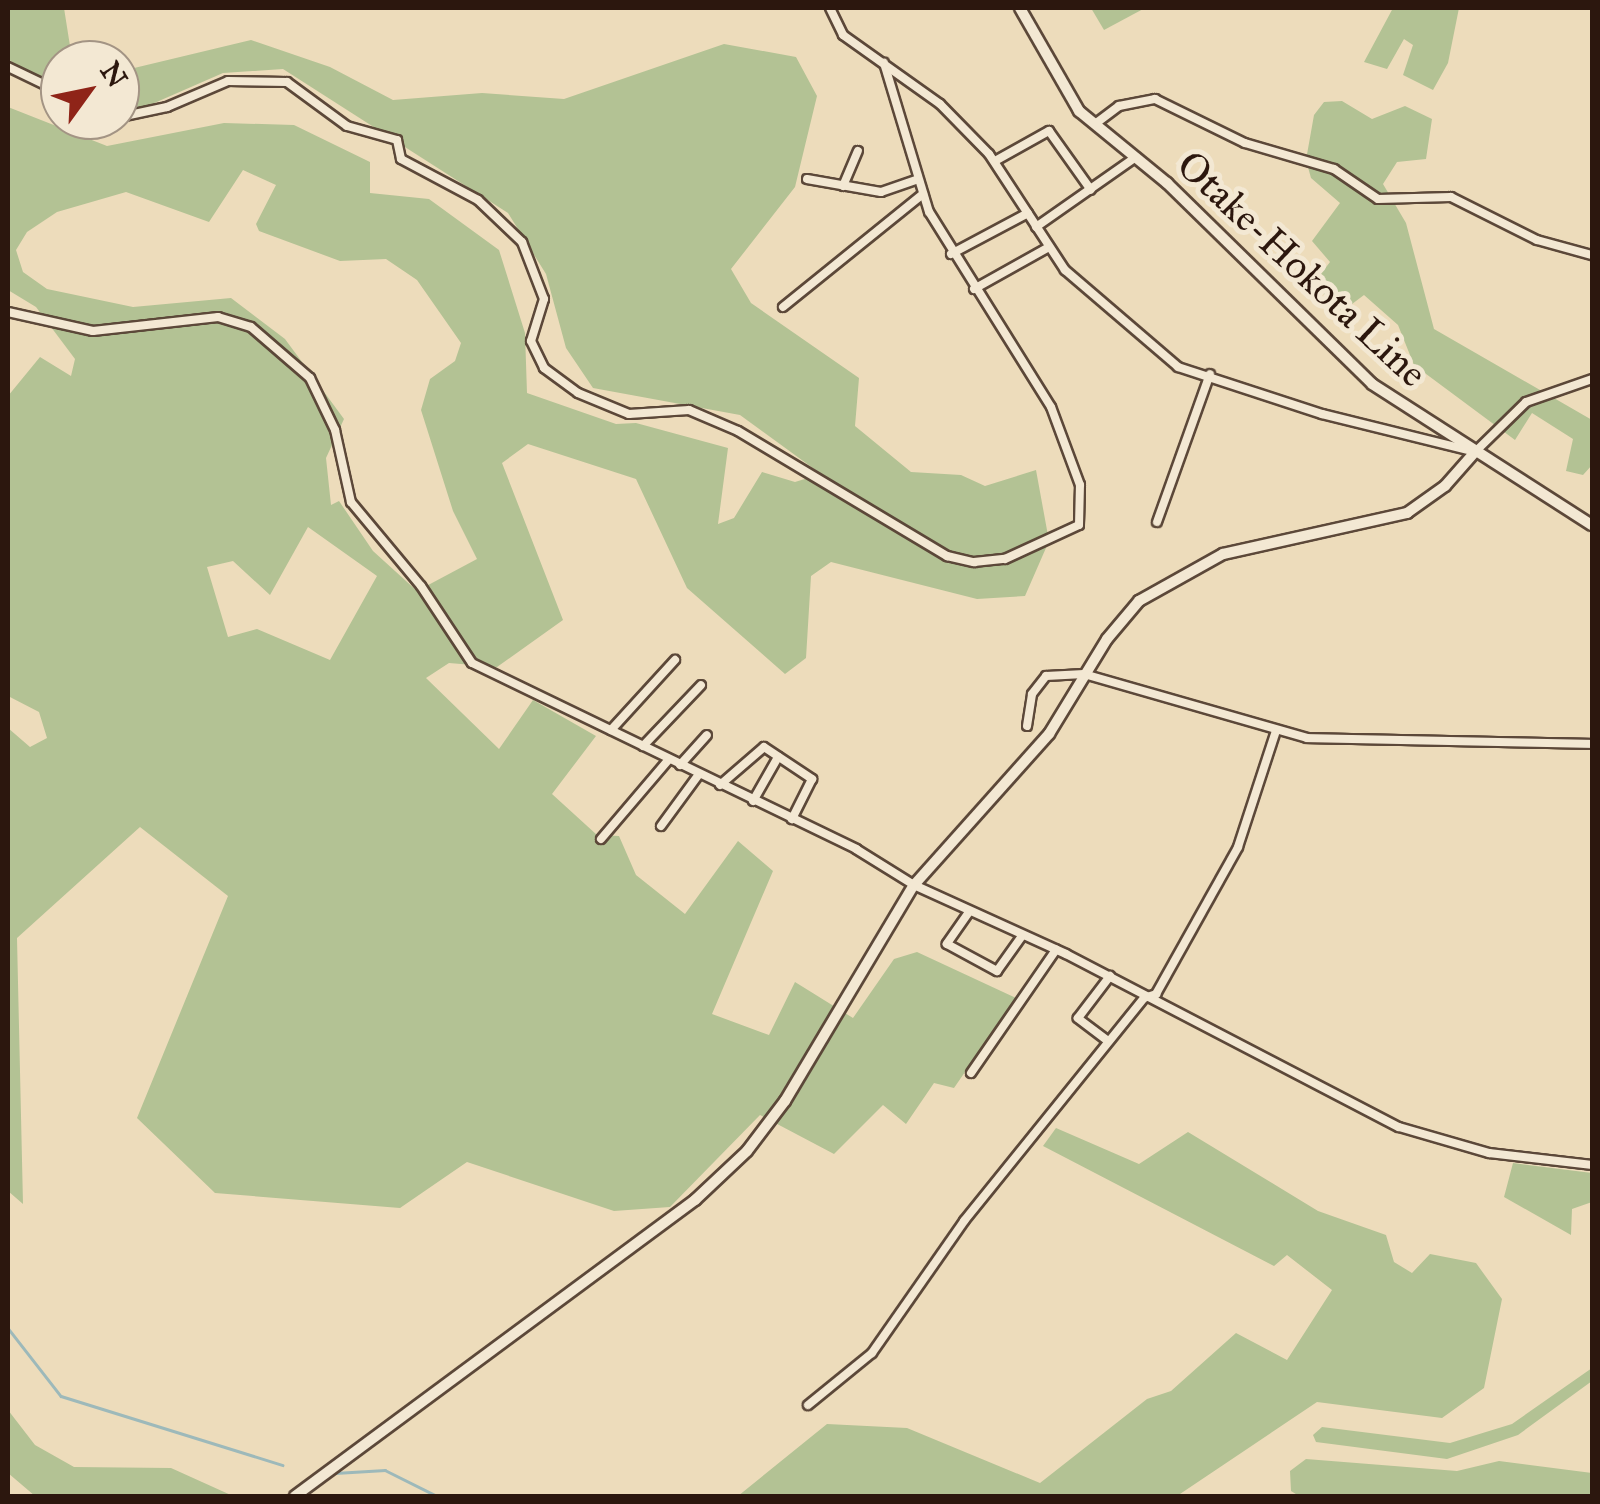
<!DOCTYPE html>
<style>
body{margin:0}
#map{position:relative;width:1600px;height:1504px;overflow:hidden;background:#eddcbb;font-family:"IM FELL Great Primer",serif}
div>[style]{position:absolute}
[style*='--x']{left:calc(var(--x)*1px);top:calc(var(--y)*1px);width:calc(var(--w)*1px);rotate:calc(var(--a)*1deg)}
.green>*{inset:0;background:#b3c294}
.stream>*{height:2.5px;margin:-1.25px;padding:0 1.25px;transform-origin:1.25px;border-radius:1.25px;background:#9db9ba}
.roads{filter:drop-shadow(2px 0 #5c4839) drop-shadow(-2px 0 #5c4839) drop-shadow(0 2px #5c4839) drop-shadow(0 -2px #5c4839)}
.street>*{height:8px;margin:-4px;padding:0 4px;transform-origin:4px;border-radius:4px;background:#f3e8d3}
.secondary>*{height:10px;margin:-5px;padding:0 5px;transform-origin:5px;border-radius:5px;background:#f3e8d3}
span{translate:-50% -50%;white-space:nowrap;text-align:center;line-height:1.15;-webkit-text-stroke:10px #f3e8d3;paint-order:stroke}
.street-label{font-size:40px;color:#2c170e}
.frame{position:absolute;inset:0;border:10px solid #2c170e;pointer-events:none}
.north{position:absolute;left:40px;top:40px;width:100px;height:100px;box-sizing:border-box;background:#f3e8d3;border:2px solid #a39484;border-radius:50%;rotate:57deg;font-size:28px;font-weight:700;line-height:40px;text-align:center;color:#2c170e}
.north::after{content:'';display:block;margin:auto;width:35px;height:45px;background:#8f2418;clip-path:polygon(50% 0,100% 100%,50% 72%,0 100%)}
</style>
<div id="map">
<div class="green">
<i style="clip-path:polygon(8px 8px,64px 8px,70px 46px,107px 60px,60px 60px,60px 88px,47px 86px,8px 59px)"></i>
<i style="clip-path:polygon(1091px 8px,1145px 8px,1104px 30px)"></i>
<i style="clip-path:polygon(1393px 8px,1459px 8px,1448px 63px,1433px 90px,1403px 75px,1413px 45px,1404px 39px,1387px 69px,1364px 62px)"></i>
<i style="clip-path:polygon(evenodd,251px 40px,330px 67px,393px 100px,482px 93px,564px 99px,724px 44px,796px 57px,817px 96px,795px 187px,731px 269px,751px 303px,859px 378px,855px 426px,911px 472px,961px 475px,985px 486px,1036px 470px,1049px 541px,1025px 596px,977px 599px,831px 562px,811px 576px,806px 658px,785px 674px,687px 588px,636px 479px,528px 444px,502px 463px,563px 620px,497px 667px,449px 663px,426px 678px,499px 749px,533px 700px,596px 736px,552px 794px,597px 835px,619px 836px,636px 875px,685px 914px,738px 841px,773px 871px,712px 1014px,769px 1035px,795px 982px,853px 1018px,894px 959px,917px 952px,1016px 998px,954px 1088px,934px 1083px,906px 1124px,883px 1105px,834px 1154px,760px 1115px,670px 1207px,614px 1211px,467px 1162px,400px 1208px,215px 1193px,137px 1118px,228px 896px,140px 827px,17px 938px,23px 1204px,8px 1191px,8px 728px,30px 747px,47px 738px,39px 712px,8px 696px,8px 396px,40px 357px,71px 376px,75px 359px,36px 307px,8px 290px,8px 107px,107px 146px,224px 123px,294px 125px,370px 162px,370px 193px,429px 199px,499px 250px,525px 333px,527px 393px,616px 424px,636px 423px,728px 448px,718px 524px,734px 518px,762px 472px,795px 482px,821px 474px,740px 415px,593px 388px,566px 348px,546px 274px,508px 213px,283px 69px,223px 73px,136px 111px,120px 107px,120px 65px,130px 69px,251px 40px,243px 170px,276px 185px,256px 224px,259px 231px,340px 261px,386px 259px,417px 280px,461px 343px,455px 361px,430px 379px,421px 410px,453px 511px,477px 559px,417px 591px,373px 551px,339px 501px,331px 505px,326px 458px,344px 419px,285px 339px,231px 298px,133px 307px,47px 289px,23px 272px,16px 250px,27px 232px,57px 212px,126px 192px,209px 222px,243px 170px,251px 40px,308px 527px,377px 576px,330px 660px,257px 629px,228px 637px,207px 567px,233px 561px,270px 595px,308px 527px)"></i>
<i style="clip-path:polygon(1342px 101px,1372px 119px,1405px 106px,1432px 119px,1426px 159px,1397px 162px,1383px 184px,1406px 223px,1434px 329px,1592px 420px,1592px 465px,1583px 475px,1566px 471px,1573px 439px,1532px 413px,1515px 440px,1414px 365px,1398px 325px,1364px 295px,1340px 313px,1314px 283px,1330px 262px,1312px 241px,1340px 203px,1311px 178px,1306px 160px,1314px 115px,1324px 102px)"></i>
<i style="clip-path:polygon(1056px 1128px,1139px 1164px,1188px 1132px,1318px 1211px,1386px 1235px,1394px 1262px,1412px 1273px,1430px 1254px,1476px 1263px,1502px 1299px,1484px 1388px,1442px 1418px,1317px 1402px,1177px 1496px,738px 1496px,827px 1424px,907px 1428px,1040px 1483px,1147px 1399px,1171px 1391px,1236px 1333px,1287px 1360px,1332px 1290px,1287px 1255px,1274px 1266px,1043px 1146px)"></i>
<i style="clip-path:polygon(1513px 1163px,1592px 1173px,1592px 1202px,1572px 1209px,1571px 1235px,1504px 1197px)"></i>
<i style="clip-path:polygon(1592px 1368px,1592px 1381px,1518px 1435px,1447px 1459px,1316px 1442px,1313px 1435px,1322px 1427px,1450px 1443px,1512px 1424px)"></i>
<i style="clip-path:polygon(8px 1410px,35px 1445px,74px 1467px,171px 1468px,233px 1496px,35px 1496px,8px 1473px)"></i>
<i style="clip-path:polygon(1306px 1459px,1457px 1471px,1499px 1461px,1592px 1473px,1592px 1496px,1299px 1496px,1291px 1491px,1290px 1471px)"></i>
</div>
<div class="stream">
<i style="--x:8;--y:1328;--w:86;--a:52.1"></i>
<i style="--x:61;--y:1396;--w:232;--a:17.3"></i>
<i style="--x:335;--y:1473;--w:50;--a:-3.4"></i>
<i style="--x:385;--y:1470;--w:58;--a:26.6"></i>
</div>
<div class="roads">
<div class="street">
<i style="--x:830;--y:8;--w:30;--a:64"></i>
<i style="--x:843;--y:35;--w:119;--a:35.4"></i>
<i style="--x:940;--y:104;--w:70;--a:45.6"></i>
<i style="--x:989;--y:154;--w:139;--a:56.8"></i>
<i style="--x:1065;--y:270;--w:149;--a:40.6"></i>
<i style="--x:1178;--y:367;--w:151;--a:18.1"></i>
<i style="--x:1322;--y:414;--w:158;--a:13.9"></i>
<i style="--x:1475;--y:452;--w:71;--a:-44.4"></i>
<i style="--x:1526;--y:402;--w:70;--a:-19.2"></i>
<i style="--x:8;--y:67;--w:58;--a:25.7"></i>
<i style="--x:120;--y:117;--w:48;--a:-12"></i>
<i style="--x:167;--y:107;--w:66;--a:-23.1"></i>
<i style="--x:228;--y:81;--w:59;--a:1"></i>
<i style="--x:287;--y:82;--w:74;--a:36.3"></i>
<i style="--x:347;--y:126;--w:52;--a:15.6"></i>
<i style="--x:397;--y:140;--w:19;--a:78"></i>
<i style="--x:401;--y:159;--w:87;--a:28"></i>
<i style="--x:478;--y:200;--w:61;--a:43.7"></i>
<i style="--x:522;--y:242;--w:61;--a:68.9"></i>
<i style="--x:544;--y:299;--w:44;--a:107.2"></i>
<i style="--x:531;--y:341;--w:30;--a:64"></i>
<i style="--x:544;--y:368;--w:42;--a:36.3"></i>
<i style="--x:578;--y:393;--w:55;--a:22.4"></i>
<i style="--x:629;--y:414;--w:60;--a:-3.8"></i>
<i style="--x:689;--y:410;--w:53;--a:23.2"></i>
<i style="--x:738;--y:431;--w:244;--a:30.9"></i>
<i style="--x:947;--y:556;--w:28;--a:13"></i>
<i style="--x:974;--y:562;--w:31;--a:-6"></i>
<i style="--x:1005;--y:559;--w:81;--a:-24.7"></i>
<i style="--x:1079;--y:525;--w:40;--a:-88.6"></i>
<i style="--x:1080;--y:485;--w:83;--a:-110.4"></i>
<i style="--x:1051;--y:407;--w:230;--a:-122"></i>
<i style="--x:929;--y:212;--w:156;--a:-106.8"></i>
<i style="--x:1095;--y:124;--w:30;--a:-37"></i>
<i style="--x:1119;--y:106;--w:37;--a:-11"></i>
<i style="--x:1155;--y:99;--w:100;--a:26.1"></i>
<i style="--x:1245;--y:143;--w:93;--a:16.3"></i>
<i style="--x:1334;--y:169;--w:53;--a:34.3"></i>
<i style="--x:1378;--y:199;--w:73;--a:-1.6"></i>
<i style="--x:1451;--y:197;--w:96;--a:26.6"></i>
<i style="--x:1537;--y:240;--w:57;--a:15.3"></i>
<i style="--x:995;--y:161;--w:62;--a:-29.1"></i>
<i style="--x:1049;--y:131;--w:72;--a:54.6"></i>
<i style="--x:807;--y:179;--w:75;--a:10"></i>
<i style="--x:881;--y:192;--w:39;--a:-19"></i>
<i style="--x:843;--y:186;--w:38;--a:-67"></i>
<i style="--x:1036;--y:227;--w:122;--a:-35"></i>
<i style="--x:951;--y:254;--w:87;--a:-28"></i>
<i style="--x:974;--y:289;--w:86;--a:-29.2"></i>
<i style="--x:783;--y:307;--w:180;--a:-38.9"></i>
<i style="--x:8;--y:312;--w:87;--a:12.6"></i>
<i style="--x:93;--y:331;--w:126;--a:-6.4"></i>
<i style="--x:218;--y:317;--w:34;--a:17"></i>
<i style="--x:251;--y:327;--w:78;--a:40.8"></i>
<i style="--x:310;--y:378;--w:58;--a:64.3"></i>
<i style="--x:335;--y:430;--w:74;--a:77.5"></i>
<i style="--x:351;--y:502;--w:109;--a:50.2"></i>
<i style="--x:421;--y:586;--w:92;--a:56.5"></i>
<i style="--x:472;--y:663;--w:427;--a:25.8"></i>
<i style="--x:856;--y:849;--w:68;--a:31.8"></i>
<i style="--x:914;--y:885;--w:167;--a:24.4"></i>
<i style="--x:1066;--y:954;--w:375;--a:27.5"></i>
<i style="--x:1399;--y:1127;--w:94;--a:16.1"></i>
<i style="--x:1489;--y:1153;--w:104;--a:6.6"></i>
<i style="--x:1157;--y:522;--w:157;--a:-70.3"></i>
<i style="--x:1027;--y:726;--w:32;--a:-81"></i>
<i style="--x:1032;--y:694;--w:23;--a:-52"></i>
<i style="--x:1046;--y:676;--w:38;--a:-3"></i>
<i style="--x:1084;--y:674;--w:232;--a:16"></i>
<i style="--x:1307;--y:738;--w:285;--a:1.2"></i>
<i style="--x:611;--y:730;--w:95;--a:-47.6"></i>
<i style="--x:643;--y:746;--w:84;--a:-46.4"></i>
<i style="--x:680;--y:765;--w:40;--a:-48"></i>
<i style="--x:720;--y:785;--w:58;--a:-40.8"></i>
<i style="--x:764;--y:747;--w:58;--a:33.7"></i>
<i style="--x:812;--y:779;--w:45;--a:116.6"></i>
<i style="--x:753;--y:801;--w:51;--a:-60.4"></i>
<i style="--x:661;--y:826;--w:64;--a:-53.8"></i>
<i style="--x:601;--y:839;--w:105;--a:-49.6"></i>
<i style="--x:969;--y:912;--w:39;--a:125"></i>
<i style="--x:947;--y:944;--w:57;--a:28.4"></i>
<i style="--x:997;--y:971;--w:43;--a:-54.5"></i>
<i style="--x:1108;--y:1041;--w:38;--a:-143"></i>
<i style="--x:1078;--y:1018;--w:53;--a:-52.7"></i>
<i style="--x:971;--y:1073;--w:150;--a:-55.4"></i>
<i style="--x:808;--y:1405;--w:82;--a:-39.1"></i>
<i style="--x:872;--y:1353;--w:161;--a:-55.1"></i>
<i style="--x:964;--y:1221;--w:287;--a:-51.1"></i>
<i style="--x:1144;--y:998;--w:13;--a:-18"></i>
<i style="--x:1156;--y:994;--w:168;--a:-60.8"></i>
<i style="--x:1238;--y:847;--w:122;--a:-71.9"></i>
</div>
<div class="secondary">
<i style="--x:1020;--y:8;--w:119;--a:60.2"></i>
<i style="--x:1079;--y:111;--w:114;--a:39.3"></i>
<i style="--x:1167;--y:183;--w:287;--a:44.4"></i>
<i style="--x:1372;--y:384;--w:261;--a:32.7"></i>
<i style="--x:295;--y:1496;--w:498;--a:-36.5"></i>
<i style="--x:695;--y:1200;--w:71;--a:-43.3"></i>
<i style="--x:747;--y:1151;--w:63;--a:-52.8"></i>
<i style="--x:785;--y:1101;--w:252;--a:-59.2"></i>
<i style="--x:914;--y:885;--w:203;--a:-48.2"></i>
<i style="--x:1049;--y:734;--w:111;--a:-58.6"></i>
<i style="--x:1107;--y:639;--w:50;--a:-49.9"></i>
<i style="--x:1139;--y:601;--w:96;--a:-29.2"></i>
<i style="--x:1223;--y:554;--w:189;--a:-12.6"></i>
<i style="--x:1407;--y:513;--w:47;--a:-35.4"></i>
<i style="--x:1445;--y:486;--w:45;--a:-48.6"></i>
</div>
</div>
<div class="street-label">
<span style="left:1302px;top:269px;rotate:43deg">Otake-Hokota Line</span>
</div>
<div class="frame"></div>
<div class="north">N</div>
</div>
